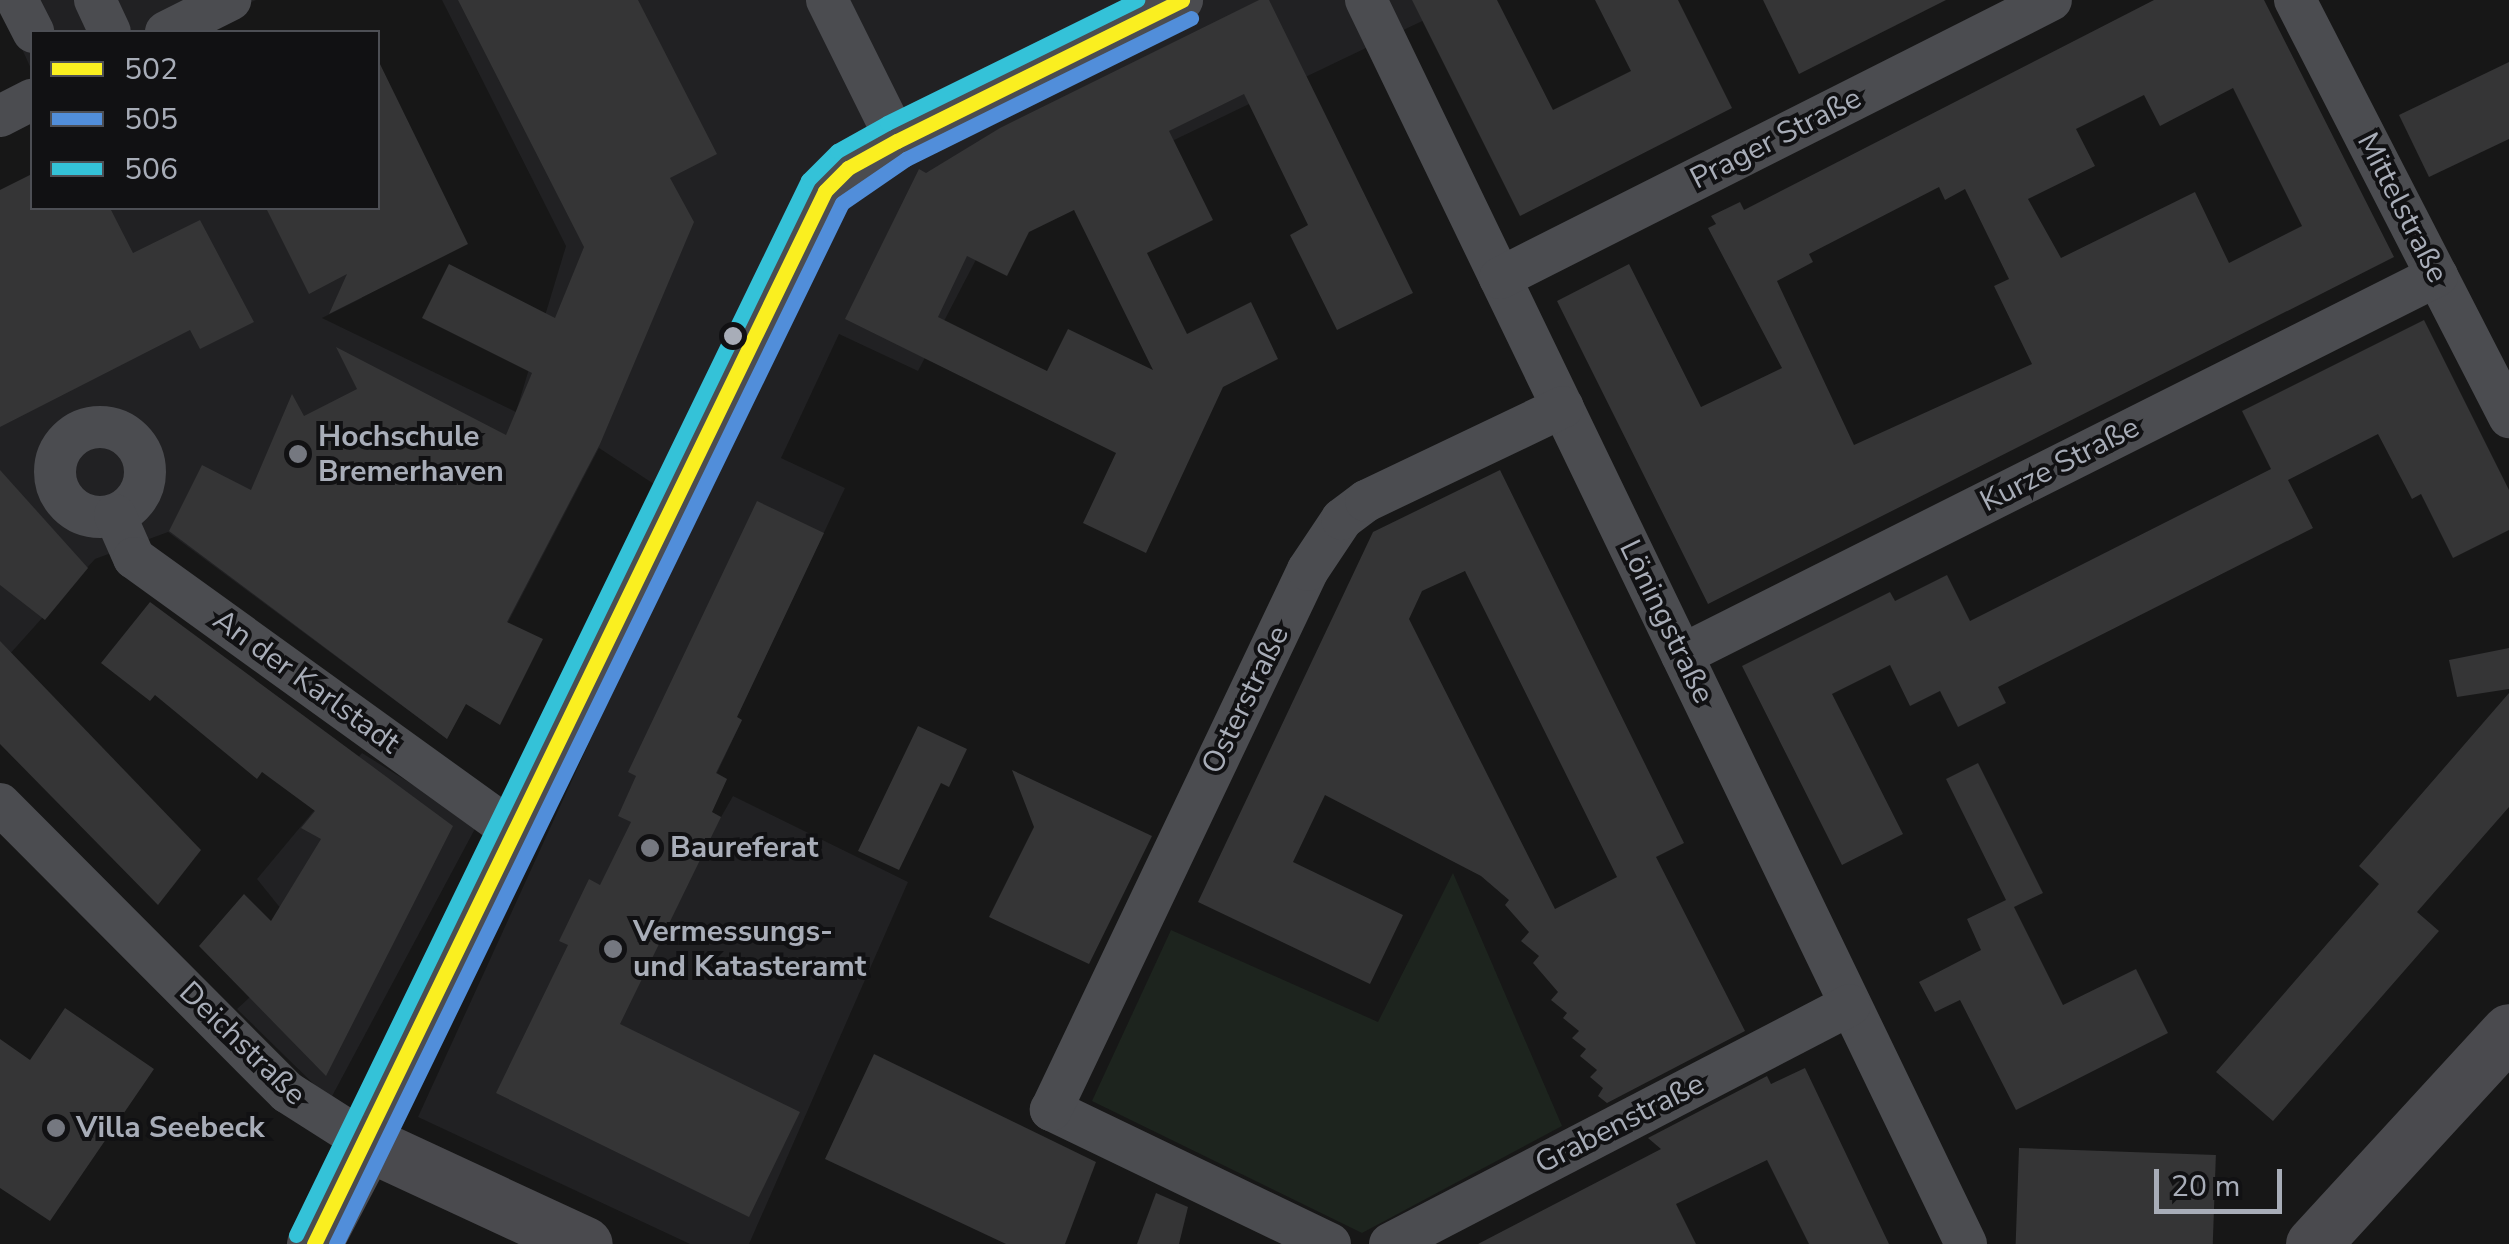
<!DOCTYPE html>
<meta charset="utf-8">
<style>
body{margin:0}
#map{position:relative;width:2509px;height:1244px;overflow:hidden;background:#171717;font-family:"Nunito Sans",sans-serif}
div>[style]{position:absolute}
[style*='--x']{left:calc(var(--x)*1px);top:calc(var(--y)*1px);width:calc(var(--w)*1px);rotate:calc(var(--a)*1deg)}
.built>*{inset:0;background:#212123}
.green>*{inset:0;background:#1d241e}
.building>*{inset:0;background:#353536;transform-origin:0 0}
.street>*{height:42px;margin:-21px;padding:0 21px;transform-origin:21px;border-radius:21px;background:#4b4c50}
.street>.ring{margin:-21px;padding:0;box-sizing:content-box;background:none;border:42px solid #4b4c50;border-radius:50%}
.secondary>*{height:55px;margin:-27.5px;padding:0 27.5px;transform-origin:27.5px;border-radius:27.5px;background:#4a4a4e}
.bus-1>*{height:15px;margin:-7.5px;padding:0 7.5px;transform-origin:7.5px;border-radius:7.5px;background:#faef20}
.bus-2>*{height:15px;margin:-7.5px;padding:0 7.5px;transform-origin:7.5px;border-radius:7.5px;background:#518eda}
.bus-3>*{height:15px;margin:-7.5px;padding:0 7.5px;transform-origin:7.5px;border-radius:7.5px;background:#34c2d8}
.dots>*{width:28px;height:28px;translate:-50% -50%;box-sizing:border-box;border:5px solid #111113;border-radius:50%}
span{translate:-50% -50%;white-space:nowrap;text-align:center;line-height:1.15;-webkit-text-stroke:8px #111113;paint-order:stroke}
.street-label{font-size:30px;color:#a8adb8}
.poi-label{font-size:30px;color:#a8adb8;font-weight:700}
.left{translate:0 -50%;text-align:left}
.legend{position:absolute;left:30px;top:30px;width:350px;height:180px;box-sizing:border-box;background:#111113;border:2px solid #4d4f55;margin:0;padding:12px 18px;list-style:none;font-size:30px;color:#a8adb8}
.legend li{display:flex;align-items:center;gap:20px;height:50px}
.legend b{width:50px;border:2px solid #4d4f55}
.scale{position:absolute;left:2154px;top:1169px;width:128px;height:45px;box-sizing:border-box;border:5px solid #a8adb8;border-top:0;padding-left:12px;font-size:30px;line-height:35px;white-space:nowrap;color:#a8adb8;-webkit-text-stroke:8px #111113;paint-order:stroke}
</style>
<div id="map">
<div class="built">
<i style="clip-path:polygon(0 0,256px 0,184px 32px,32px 32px,32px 71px)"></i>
<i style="clip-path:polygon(442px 0,1466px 0,993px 227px,918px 371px,839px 334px,781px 458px,845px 488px,737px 717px,742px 720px,717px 773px,727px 779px,711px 812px,721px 817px,733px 796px,908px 882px,749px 1244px,690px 1244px,418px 1117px,695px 511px,599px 448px,447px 739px,168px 532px,95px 559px,0 665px,0 190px,32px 174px,32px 208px,316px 208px,362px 298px,322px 318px,516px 412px,566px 246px)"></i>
<i style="clip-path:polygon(362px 753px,477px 825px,330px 1100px,237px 1009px,300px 951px,298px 930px,257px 879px)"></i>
</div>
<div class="green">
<i style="clip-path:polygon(1453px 873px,1562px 1126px,1362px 1233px,1092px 1101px,1171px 930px,1378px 1022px)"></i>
</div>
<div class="building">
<i style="clip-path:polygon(458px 0,638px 0,717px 154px,670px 178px,694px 222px,600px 444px,507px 622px,543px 639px,500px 725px,466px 704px,447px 739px,169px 531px,202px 465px,251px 490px,292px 394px,304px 416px,357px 389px,336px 347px,506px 435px,532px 373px,422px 318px,449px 264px,555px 318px,584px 247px)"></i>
<i style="clip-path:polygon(evenodd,1259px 0,1269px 0,1413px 293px,1337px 330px,1290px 235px,1308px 225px,1244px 94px,1169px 131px,1213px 220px,1147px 253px,1187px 334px,1251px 302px,1278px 359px,1223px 387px,1146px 553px,1083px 523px,1116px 453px,845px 319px,919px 169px,926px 173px,1000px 128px,1259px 0,1074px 210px,1153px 370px,1068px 329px,1047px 371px,938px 317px,967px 256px,1007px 276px,1029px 232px,1074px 210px)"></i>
<i style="clip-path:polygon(1412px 0,1497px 0,1553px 110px,1631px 71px,1595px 0,1678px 0,1732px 108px,1520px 216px)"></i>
<i style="clip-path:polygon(1763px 0,1946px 0,1799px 74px)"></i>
<i style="clip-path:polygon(evenodd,2154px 0,2264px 0,2394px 257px,1708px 604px,1557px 301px,1629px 264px,1701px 407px,1782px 368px,1708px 228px,1716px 224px,1711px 216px,1740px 202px,1744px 210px,2154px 0,2233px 88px,2302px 226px,2229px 263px,2195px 192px,2061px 258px,2028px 199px,2095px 166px,2076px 129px,2144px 95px,2160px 126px,2233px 88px,2154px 0,1939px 187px,1945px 200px,1965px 189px,2009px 279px,1994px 286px,2032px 364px,1854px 445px,1777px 281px,1813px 262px,1809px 254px,1939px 187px)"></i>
<i style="clip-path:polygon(378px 60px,468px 244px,329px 314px,347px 274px,309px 294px,266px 208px,378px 208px)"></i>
<i style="clip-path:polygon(2509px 62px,2509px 139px,2429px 177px,2399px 115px)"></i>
<i style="clip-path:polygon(32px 174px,32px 208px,110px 208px,133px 253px,200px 220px,254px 322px,200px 349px,190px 330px,0 427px,0 190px)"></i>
<i style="clip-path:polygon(2424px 320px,2509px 490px,2509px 530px,2453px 558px,2421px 494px,2412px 499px,2378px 434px,2288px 480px,2313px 528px,1998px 687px,2006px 703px,1958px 727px,1940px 691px,1910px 706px,1890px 665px,1832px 694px,1903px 834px,1842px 865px,1742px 666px,1890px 592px,1895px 601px,1947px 575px,1970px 621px,2271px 469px,2242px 411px)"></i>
<i style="clip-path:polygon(0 470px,88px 568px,45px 620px,0 585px)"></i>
<i style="clip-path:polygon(evenodd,1500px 470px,1684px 843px,1656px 857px,1745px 1031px,1607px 1103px,1598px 1096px,1603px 1088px,1590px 1077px,1597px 1070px,1580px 1056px,1586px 1049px,1572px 1038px,1579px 1031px,1563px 1018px,1567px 1013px,1551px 1000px,1558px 992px,1533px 963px,1539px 956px,1521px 941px,1529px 932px,1505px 905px,1509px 900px,1481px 876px,1325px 795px,1293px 862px,1403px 915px,1370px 984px,1198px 902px,1373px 532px,1500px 470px,1465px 571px,1617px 877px,1555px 909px,1409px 619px,1422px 591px,1465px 571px)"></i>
<i style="clip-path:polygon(757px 501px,824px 533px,737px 717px,742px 720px,716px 773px,727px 779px,712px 812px,721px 817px,620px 1024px,800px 1112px,749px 1217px,496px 1093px,568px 945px,559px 941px,589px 879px,600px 885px,631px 822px,618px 816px,636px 776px,628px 772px)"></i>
<i style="clip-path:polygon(150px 602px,453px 826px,326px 1076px,199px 946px,244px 894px,271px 921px,321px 839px,301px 828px,315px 811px,262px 772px,257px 779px,155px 695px,150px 701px,101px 663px)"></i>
<i style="clip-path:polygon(0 641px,201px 850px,158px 905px,0 744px)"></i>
<i style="clip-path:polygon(2509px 648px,2509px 689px,2457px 697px,2449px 660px)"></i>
<i style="clip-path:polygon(2509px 693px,2509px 807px,2417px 912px,2439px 931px,2273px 1121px,2216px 1072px,2379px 884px,2359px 866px)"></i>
<i style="clip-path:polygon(918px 726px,967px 749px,949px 787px,941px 783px,899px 870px,858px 851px)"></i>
<i style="clip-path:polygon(1978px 763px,2043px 893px,2014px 907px,2063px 1005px,2136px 969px,2168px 1033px,2016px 1110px,1960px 1000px,1935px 1012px,1919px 982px,1981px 950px,1967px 919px,2006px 900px,1946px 779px)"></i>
<i style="clip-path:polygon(1012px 770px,1152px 836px,1089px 964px,989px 917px,1034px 827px)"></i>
<i style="clip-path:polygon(65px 1008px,154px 1069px,50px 1221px,0 1188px,0 1039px,30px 1060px)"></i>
<i style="clip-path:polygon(874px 1054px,1096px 1162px,1065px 1244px,1006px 1244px,825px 1159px)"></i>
<i style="clip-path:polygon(1805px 1068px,1889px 1244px,1809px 1244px,1767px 1160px,1676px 1204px,1696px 1244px,1478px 1244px,1661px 1149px,1648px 1138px,1767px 1076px,1771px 1084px)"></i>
<i style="left:2019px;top:1148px;width:197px;height:96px;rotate:2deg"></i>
<i style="clip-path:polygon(1156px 1193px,1188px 1207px,1179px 1244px,1137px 1244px)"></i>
</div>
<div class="street">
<i style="--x:17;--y:0;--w:36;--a:63"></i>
<i style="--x:95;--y:0;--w:35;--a:65"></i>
<i style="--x:827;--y:0;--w:157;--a:63.6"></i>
<i style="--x:1366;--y:0;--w:1381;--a:64.25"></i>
<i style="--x:2295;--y:0;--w:469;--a:62.8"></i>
<i style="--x:166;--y:32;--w:72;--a:-26.6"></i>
<i style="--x:0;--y:116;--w:36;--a:-27"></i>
<i style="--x:1500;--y:278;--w:617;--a:-26.77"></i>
<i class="ring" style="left:55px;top:427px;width:48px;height:48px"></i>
<i style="--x:115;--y:515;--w:47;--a:66.2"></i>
<i style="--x:134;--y:558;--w:471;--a:35.8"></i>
<i style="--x:1682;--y:655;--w:845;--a:-26.66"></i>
<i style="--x:0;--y:804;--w:407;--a:45.1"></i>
<i style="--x:287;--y:1092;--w:95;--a:32.5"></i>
<i style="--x:367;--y:1143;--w:1056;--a:-64.31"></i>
<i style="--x:825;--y:191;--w:33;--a:-45"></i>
<i style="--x:848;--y:168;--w:56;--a:-28.9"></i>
<i style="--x:897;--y:141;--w:318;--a:-26.3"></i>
<i style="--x:1330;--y:1244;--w:310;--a:-154.3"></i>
<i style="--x:1051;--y:1110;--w:598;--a:-64.55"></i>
<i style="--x:1308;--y:570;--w:61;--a:-56.3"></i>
<i style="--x:1342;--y:519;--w:30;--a:-37"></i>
<i style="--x:1366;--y:501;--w:218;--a:-25.5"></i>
<i style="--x:1390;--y:1244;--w:518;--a:-27.45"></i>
</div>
<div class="secondary">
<i style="--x:314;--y:1244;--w:114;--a:-62.3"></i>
<i style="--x:367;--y:1143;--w:240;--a:24.9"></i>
<i style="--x:2313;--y:1244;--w:289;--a:-47.4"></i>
</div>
<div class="bus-1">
<i style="--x:314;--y:1244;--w:1170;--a:-64.11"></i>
<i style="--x:825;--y:191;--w:33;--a:-45"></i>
<i style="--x:848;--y:168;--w:56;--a:-28.9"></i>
<i style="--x:897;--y:141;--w:318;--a:-26.3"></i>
</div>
<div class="bus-2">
<i style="--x:336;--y:1244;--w:1157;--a:-64.08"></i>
<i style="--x:842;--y:203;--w:78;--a:-34.5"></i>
<i style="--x:906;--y:159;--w:318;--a:-26.3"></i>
</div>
<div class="bus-3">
<i style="--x:296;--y:1235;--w:1173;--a:-64.11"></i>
<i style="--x:808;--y:180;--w:41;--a:-45"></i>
<i style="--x:837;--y:151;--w:57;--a:-29.2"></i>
<i style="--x:887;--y:123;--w:279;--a:-26.2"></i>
</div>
<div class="dots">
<i style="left:733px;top:336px;background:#a8adb8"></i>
<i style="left:298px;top:454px;background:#757880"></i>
<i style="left:650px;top:848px;background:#757880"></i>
<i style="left:613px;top:949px;background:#757880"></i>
<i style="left:56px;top:1128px;background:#757880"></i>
</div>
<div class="street-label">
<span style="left:1776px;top:139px;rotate:-27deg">Prager Straße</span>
<span style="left:2402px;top:208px;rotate:63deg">Mittelstraße</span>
<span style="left:2060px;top:465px;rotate:-27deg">Kurze Straße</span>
<span style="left:1666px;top:622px;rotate:64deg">Löningstraße</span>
<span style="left:306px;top:682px;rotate:36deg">An der Karlstadt</span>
<span style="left:1246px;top:700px;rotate:-64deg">Osterstraße</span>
<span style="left:242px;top:1044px;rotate:44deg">Deichstraße</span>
<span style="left:1620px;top:1124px;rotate:-27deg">Grabenstraße</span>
</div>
<div class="poi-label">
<span class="left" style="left:318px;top:454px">Hochschule<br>Bremerhaven</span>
<span class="left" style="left:670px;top:848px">Baureferat</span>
<span class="left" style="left:633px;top:949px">Vermessungs-<br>und Katasteramt</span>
<span class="left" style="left:76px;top:1128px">Villa Seebeck</span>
</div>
<ul class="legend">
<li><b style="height:12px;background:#faef20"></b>502</li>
<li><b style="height:12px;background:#518eda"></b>505</li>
<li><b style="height:12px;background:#34c2d8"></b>506</li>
</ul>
<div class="scale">20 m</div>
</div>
